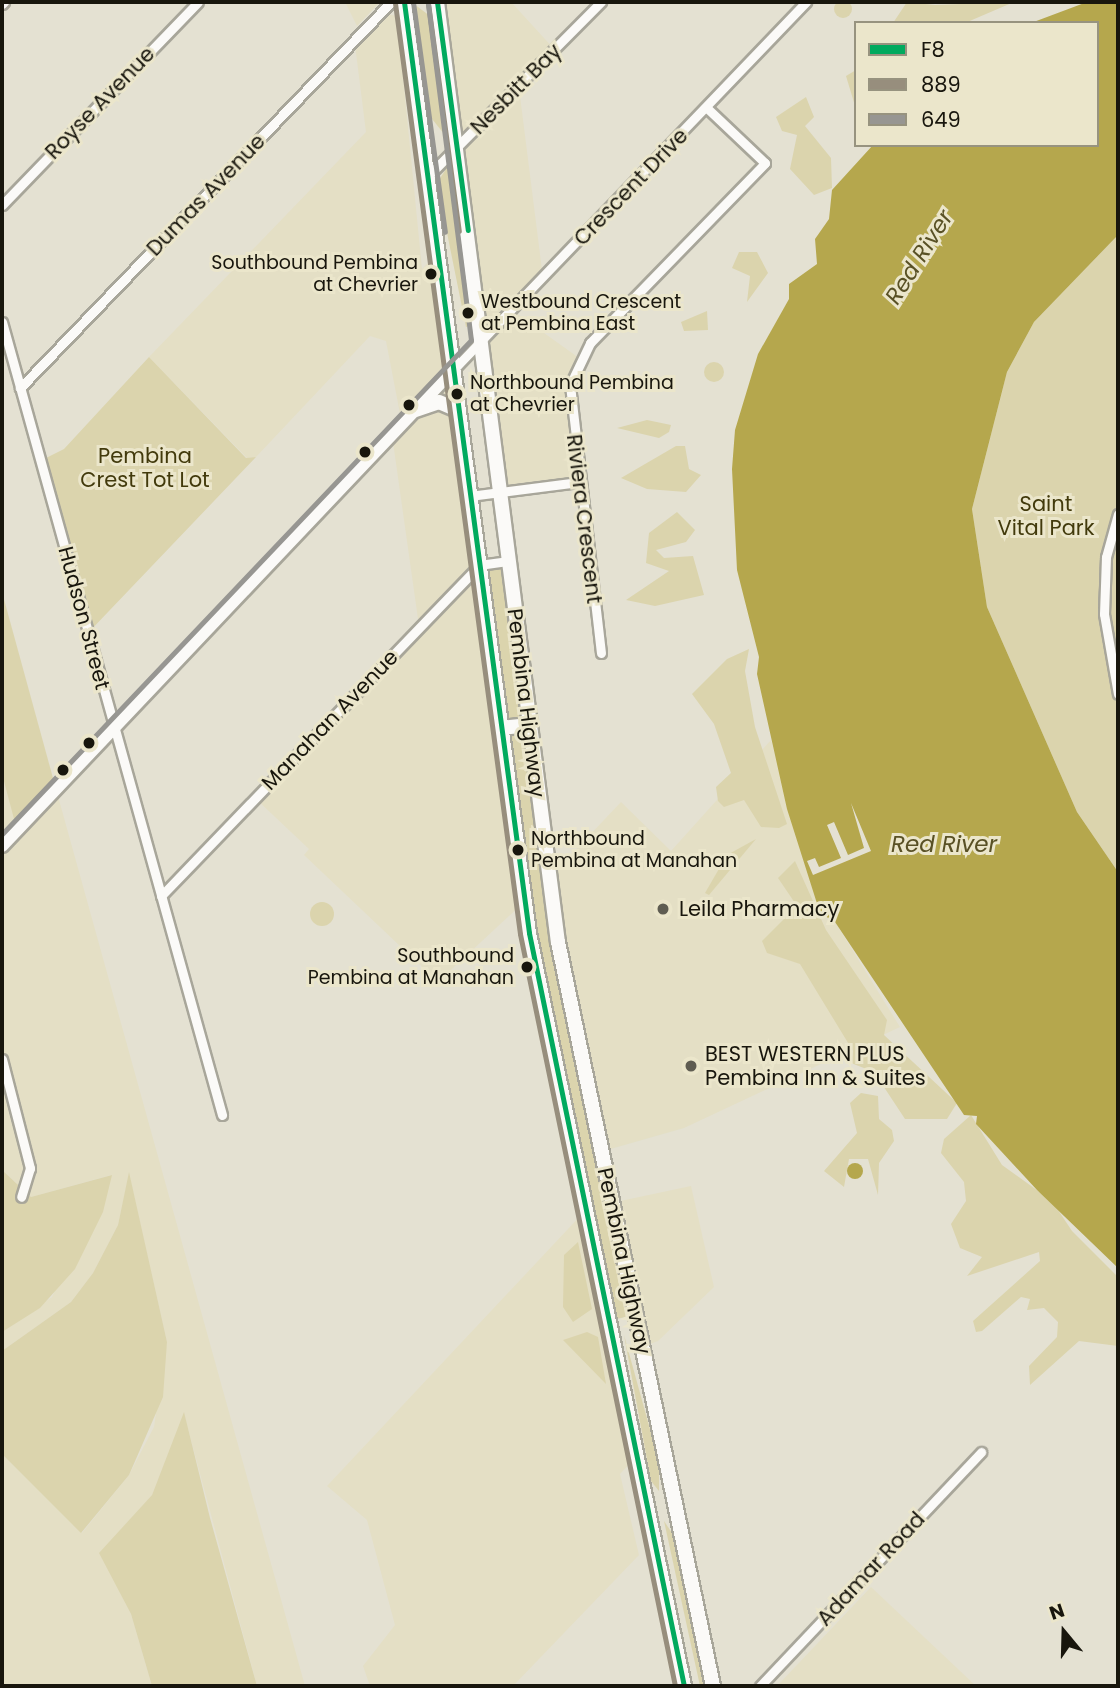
<!DOCTYPE html>
<style>
body{margin:0}
#map{position:relative;width:1120px;height:1688px;overflow:hidden;background:#e4e1d2;font-family:Poppins,sans-serif}
div>[style]{position:absolute}
[style*='--x']{left:calc(var(--x)*1px);top:calc(var(--y)*1px);width:calc(var(--w)*1px);rotate:calc(var(--a)*1deg)}
.built>*{inset:0;background:#e4dfc5}
.green>*{inset:0;background:#dbd4ad}
.round{border-radius:50%}
.water>*{inset:0;background:#b5a74d}
.pier>*{inset:0;background:#e4e1d2}
.roads{filter:drop-shadow(2px 0 #a8a69a) drop-shadow(-2px 0 #a8a69a) drop-shadow(0 2px #a8a69a) drop-shadow(0 -2px #a8a69a)}
.street>*{height:9px;margin:-4.5px;padding:0 4.5px;transform-origin:4.5px;border-radius:4.5px;background:#fbfaf8}
.secondary>*{height:12px;margin:-6px;padding:0 6px;transform-origin:6px;border-radius:6px;background:#fbfaf8}
.primary>*{height:14px;margin:-7px;padding:0 7px;transform-origin:7px;border-radius:7px;background:#fbfaf8}
.bus-1>*{height:5px;margin:-2.5px;padding:0 2.5px;transform-origin:2.5px;border-radius:2.5px;background:#01aa5e}
.bus-2>*{height:5px;margin:-2.5px;padding:0 2.5px;transform-origin:2.5px;border-radius:2.5px;background:#978e7d}
.bus-3>*{height:5px;margin:-2.5px;padding:0 2.5px;transform-origin:2.5px;border-radius:2.5px;background:#979692}
.dots>*{width:19px;height:19px;translate:-50% -50%;box-sizing:border-box;border:4px solid #ebe6cb;border-radius:50%}
span{translate:-50% -50%;white-space:nowrap;text-align:center;line-height:1.15;-webkit-text-stroke:6px #ebe6cb;paint-order:stroke}
.bus-label{font-size:19px;color:#18160d}
.right{translate:-100% -50%;text-align:right}
.left{translate:0 -50%;text-align:left}
.street-label{font-size:21px;color:#18160d}
.park-label{font-size:21px;color:#423a0c}
.poi-label{font-size:21px;color:#18160d}
.water-label{font-size:23px;color:#595125;font-style:italic}
.frame{position:absolute;inset:0;border:4px solid #18160d;pointer-events:none}
.legend{position:absolute;left:854px;top:21px;width:245px;height:126px;box-sizing:border-box;background:#ebe6cb;border:2px solid #97937f;margin:0;padding:9px 12px;list-style:none;font-size:21px;color:#18160d}
.legend li{display:flex;align-items:center;gap:14px;height:35px}
.legend b{width:35px;border:2px solid #97937f}
.north{position:absolute;left:1029px;top:1597px;width:70px;height:70px;-webkit-text-stroke:5px #ebe6cb;paint-order:stroke;rotate:341deg;font-size:19px;font-weight:700;line-height:28px;text-align:center;color:#18160d}
.north::after{content:'';display:block;margin:auto;width:24px;height:32px;background:#18160d;clip-path:polygon(50% 0,100% 100%,50% 72%,0 100%)}
</style>
<div id="map">
<div class="built">
<i style="clip-path:polygon(345px 2px,380px 2px,357px 26px)"></i>
<i style="clip-path:polygon(437px 2px,511px 2px,555px 50px,519px 88px,543px 278px,512px 310px,579px 358px,570px 385px,580px 482px,499px 493px)"></i>
<i style="clip-path:polygon(386px 14px,397px 16px,422px 269px,438px 253px,524px 902px,438px 982px,304px 855px,309px 849px,255px 798px,419px 626px,392px 435px,402px 424px,386px 341px,370px 336px,256px 457px,247px 458px,149px 357px,366px 132px,355px 45px)"></i>
<i style="clip-path:polygon(771px 740px,820px 913px,835px 922px,900px 1027px,684px 1128px,600px 1152px,549px 878px,621px 802px,671px 851px)"></i>
<i style="clip-path:polygon(2px 774px,18px 829px,56px 789px,305px 1686px,257px 1686px,184px 1414px,152px 1495px,100px 1553px,131px 1614px,152px 1686px,2px 1686px,2px 1454px,82px 1533px,129px 1475px,154px 1427px,167px 1342px,129px 1174px,118px 1225px,93px 1273px,71px 1302px,2px 1351px,2px 1332px,52px 1297px,111px 1175px,31px 1197px,2px 1170px)"></i>
<i style="clip-path:polygon(691px 1186px,714px 1287px,658px 1341px,642px 1347px,611px 1203px)"></i>
<i style="clip-path:polygon(583px 1213px,633px 1460px,620px 1474px,639px 1555px,513px 1686px,370px 1686px,363px 1666px,395px 1625px,367px 1520px,327px 1486px)"></i>
<i style="clip-path:polygon(871px 1587px,976px 1686px,777px 1686px)"></i>
</div>
<div class="green">
<i class="round" style="left:834px;top:0;width:18px;height:18px"></i>
<i style="clip-path:polygon(907px 2px,935px 5px,1014px 2px,965px 23px,893px 23px)"></i>
<i style="clip-path:polygon(414px 4px,430px 16px,445px 135px,428px 114px)"></i>
<i style="clip-path:polygon(856px 70px,856px 109px,846px 76px)"></i>
<i style="clip-path:polygon(806px 97px,814px 117px,805px 126px,831px 158px,832px 188px,814px 195px,790px 169px,797px 135px,782px 131px,776px 117px)"></i>
<i style="clip-path:polygon(450px 163px,469px 326px,466px 327px,437px 183px)"></i>
<i style="clip-path:polygon(1118px 235px,1118px 872px,1077px 812px,987px 607px,972px 509px,1007px 372px,1034px 322px)"></i>
<i style="clip-path:polygon(739px 252px,757px 252px,768px 273px,747px 302px,750px 276px,732px 268px)"></i>
<i style="clip-path:polygon(707px 311px,708px 330px,684px 331px,681px 322px)"></i>
<i style="clip-path:polygon(149px 357px,246px 458px,256px 457px,88px 633px,40px 461px,64px 449px)"></i>
<i class="round" style="left:704px;top:362px;width:20px;height:20px"></i>
<i style="clip-path:polygon(647px 420px,671px 425px,669px 432px,659px 438px,617px 428px)"></i>
<i style="clip-path:polygon(676px 446px,685px 446px,689px 469px,701px 475px,686px 492px,647px 489px,621px 478px)"></i>
<i style="clip-path:polygon(677px 512px,695px 530px,686px 542px,656px 550px,664px 558px,693px 556px,704px 595px,655px 606px,626px 600px,669px 571px,646px 563px,649px 533px)"></i>
<i style="clip-path:polygon(508px 561px,549px 878px,635px 1315px,607px 1321px,541px 1003px,478px 566px)"></i>
<i style="clip-path:polygon(2px 592px,56px 789px,17px 830px,2px 774px)"></i>
<i style="clip-path:polygon(749px 649px,745px 671px,755px 727px,787px 824px,779px 828px,761px 827px,744px 800px,724px 807px,718px 801px,716px 787px,731px 773px,714px 724px,692px 694px,727px 659px)"></i>
<i style="clip-path:polygon(756px 839px,709px 895px,705px 893px,727px 855px)"></i>
<i style="clip-path:polygon(795px 861px,826px 930px,887px 1020px,884px 1035px,957px 1103px,947px 1119px,905px 1119px,874px 1072px,851px 1063px,853px 1051px,800px 964px,767px 953px,762px 941px,797px 906px,778px 878px)"></i>
<i class="round" style="left:310px;top:902px;width:24px;height:24px"></i>
<i style="clip-path:polygon(861px 1093px,878px 1096px,879px 1119px,892px 1130px,894px 1141px,879px 1163px,878px 1195px,868px 1159px,849px 1159px,844px 1187px,824px 1171px,857px 1133px,850px 1103px)"></i>
<i style="clip-path:polygon(971px 1115px,1002px 1165px,1052px 1201px,1072px 1231px,1118px 1277px,1118px 1346px,1079px 1341px,1030px 1385px,1029px 1366px,1057px 1337px,1058px 1322px,1044px 1308px,1027px 1310px,1030px 1299px,1021px 1297px,982px 1331px,976px 1332px,973px 1321px,1040px 1261px,1039px 1252px,967px 1276px,982px 1257px,960px 1248px,951px 1224px,966px 1201px,964px 1182px,941px 1153px,944px 1139px)"></i>
<i style="clip-path:polygon(2px 1170px,31px 1197px,112px 1175px,103px 1212px,75px 1269px,40px 1308px,2px 1332px)"></i>
<i style="clip-path:polygon(129px 1172px,167px 1342px,163px 1397px,129px 1475px,81px 1533px,2px 1454px,2px 1351px,71px 1302px,93px 1273px,118px 1225px)"></i>
<i style="clip-path:polygon(578px 1242px,592px 1309px,573px 1322px,563px 1307px,564px 1255px)"></i>
<i style="clip-path:polygon(587px 1332px,598px 1337px,606px 1384px,563px 1340px)"></i>
<i style="clip-path:polygon(624px 1335px,659px 1462px,659px 1491px,651px 1481px)"></i>
<i style="clip-path:polygon(184px 1412px,210px 1518px,257px 1686px,152px 1686px,131px 1614px,99px 1553px,152px 1495px)"></i>
<i style="clip-path:polygon(664px 1521px,674px 1536px,706px 1686px,700px 1686px)"></i>
</div>
<div class="water">
<i style="clip-path:polygon(1087px 2px,1118px 2px,1118px 235px,1034px 322px,1007px 372px,972px 509px,987px 607px,1077px 812px,1118px 872px,1118px 1268px,1037px 1190px,976px 1124px,977px 1116px,964px 1115px,835px 922px,820px 913px,787px 809px,757px 674px,759px 657px,737px 570px,732px 469px,735px 430px,758px 354px,789px 299px,789px 284px,817px 264px,815px 239px,829px 219px,832px 190px,873px 145px,1097px 145px,1097px 23px,1031px 23px)"></i>
<i class="round" style="left:847px;top:1163px;width:16px;height:16px"></i>
</div>
<div class="pier">
<i style="clip-path:polygon(851px 803px,871px 851px,813px 875px,807px 861px,815px 858px,819px 867px,841px 858px,827px 825px,834px 822px,848px 855px,864px 848px)"></i>
</div>
<div class="roads">
<div class="street">
<i style="--x:2;--y:4;--w:3;--a:-45"></i>
<i style="--x:430;--y:174;--w:243;--a:-45.2"></i>
<i style="--x:2;--y:205;--w:282;--a:-46"></i>
<i style="--x:2;--y:322;--w:823;--a:74.49"></i>
<i style="--x:454;--y:369;--w:509;--a:-46.2"></i>
<i style="--x:20;--y:388;--w:535;--a:-46.14"></i>
<i style="--x:470;--y:496;--w:111;--a:-7.3"></i>
<i style="--x:1118;--y:514;--w:45;--a:105.6"></i>
<i style="--x:1106;--y:557;--w:57;--a:92"></i>
<i style="--x:1104;--y:614;--w:81;--a:80.1"></i>
<i style="--x:601;--y:653;--w:270;--a:-96.6"></i>
<i style="--x:570;--y:385;--w:47;--a:-64.5"></i>
<i style="--x:590;--y:343;--w:251;--a:-45.8"></i>
<i style="--x:765;--y:163;--w:80;--a:-136.5"></i>
<i style="--x:161;--y:896;--w:459;--a:-46.1"></i>
<i style="--x:479;--y:565;--w:29;--a:-8"></i>
<i style="--x:2;--y:1059;--w:113;--a:75.6"></i>
<i style="--x:30;--y:1168;--w:30;--a:107"></i>
<i style="--x:760;--y:1686;--w:322;--a:-46.6"></i>
</div>
<div class="secondary">
<i style="--x:2;--y:846;--w:657;--a:-46.54"></i>
</div>
<div class="primary">
<i style="--x:404;--y:2;--w:939;--a:82.35"></i>
<i style="--x:529;--y:933;--w:769;--a:78.37"></i>
<i style="--x:437;--y:2;--w:948;--a:82.67"></i>
<i style="--x:558;--y:942;--w:760;--a:78.23"></i>
<i style="--x:416;--y:410;--w:24;--a:-19"></i>
<i style="--x:439;--y:402;--w:21;--a:23"></i>
<i style="--x:501;--y:728;--w:28;--a:-6"></i>
</div>
</div>
<div class="bus-1">
<i style="--x:404;--y:2;--w:939;--a:82.35"></i>
<i style="--x:529;--y:933;--w:769;--a:78.37"></i>
<i style="--x:437;--y:2;--w:230;--a:82.3"></i>
</div>
<div class="bus-2">
<i style="--x:395;--y:3;--w:939;--a:82.35"></i>
<i style="--x:520;--y:934;--w:768;--a:78.35"></i>
<i style="--x:428;--y:3;--w:230;--a:82.3"></i>
</div>
<div class="bus-3">
<i style="--x:413;--y:2;--w:232;--a:82.1"></i>
<i style="--x:2;--y:834;--w:681;--a:-46.49"></i>
<i style="--x:471;--y:340;--w:340;--a:-97.3"></i>
</div>
<div class="dots">
<i style="left:431px;top:274px;background:#18160d"></i>
<i style="left:468px;top:313px;background:#18160d"></i>
<i style="left:457px;top:394px;background:#18160d"></i>
<i style="left:409px;top:405px;background:#18160d"></i>
<i style="left:365px;top:452px;background:#18160d"></i>
<i style="left:89px;top:743px;background:#18160d"></i>
<i style="left:63px;top:770px;background:#18160d"></i>
<i style="left:518px;top:850px;background:#18160d"></i>
<i style="left:663px;top:909px;background:#5f5d52"></i>
<i style="left:527px;top:967px;background:#18160d"></i>
<i style="left:691px;top:1066px;background:#5f5d52"></i>
</div>
<div class="bus-label">
<span class="right" style="left:418px;top:274px">Southbound Pembina<br>at Chevrier</span>
<span class="left" style="left:481px;top:313px">Westbound Crescent<br>at Pembina East</span>
<span class="left" style="left:470px;top:394px">Northbound Pembina<br>at Chevrier</span>
<span class="left" style="left:531px;top:850px">Northbound<br>Pembina at Manahan</span>
<span class="right" style="left:514px;top:967px">Southbound<br>Pembina at Manahan</span>
</div>
<div class="street-label">
<span style="left:516px;top:89px;rotate:-45deg">Nesbitt Bay</span>
<span style="left:100px;top:103px;rotate:-46deg">Royse Avenue</span>
<span style="left:631px;top:187px;rotate:-46deg">Crescent Drive</span>
<span style="left:206px;top:195px;rotate:-46deg">Dumas Avenue</span>
<span style="left:584px;top:519px;rotate:83deg">Riviera Crescent</span>
<span style="left:84px;top:618px;rotate:75deg">Hudson Street</span>
<span style="left:526px;top:703px;rotate:83deg">Pembina Highway</span>
<span style="left:330px;top:720px;rotate:-46deg">Manahan Avenue</span>
<span style="left:624px;top:1261px;rotate:78deg">Pembina Highway</span>
<span style="left:871px;top:1569px;rotate:-47deg">Adamar Road</span>
</div>
<div class="park-label">
<span style="left:145px;top:468px">Pembina<br>Crest Tot Lot</span>
<span style="left:1046px;top:516px">Saint<br>Vital Park</span>
</div>
<div class="poi-label">
<span class="left" style="left:679px;top:909px">Leila Pharmacy</span>
<span class="left" style="left:705px;top:1066px">BEST WESTERN PLUS<br>Pembina Inn &amp; Suites</span>
</div>
<div class="water-label">
<span style="left:919px;top:257px;rotate:-58deg">Red River</span>
<span style="left:944px;top:844px">Red River</span>
</div>
<div class="frame"></div>
<ul class="legend">
<li><b style="height:9px;background:#01aa5e"></b>F8</li>
<li><b style="height:9px;background:#978e7d"></b>889</li>
<li><b style="height:9px;background:#979692"></b>649</li>
</ul>
<div class="north">N</div>
</div>
